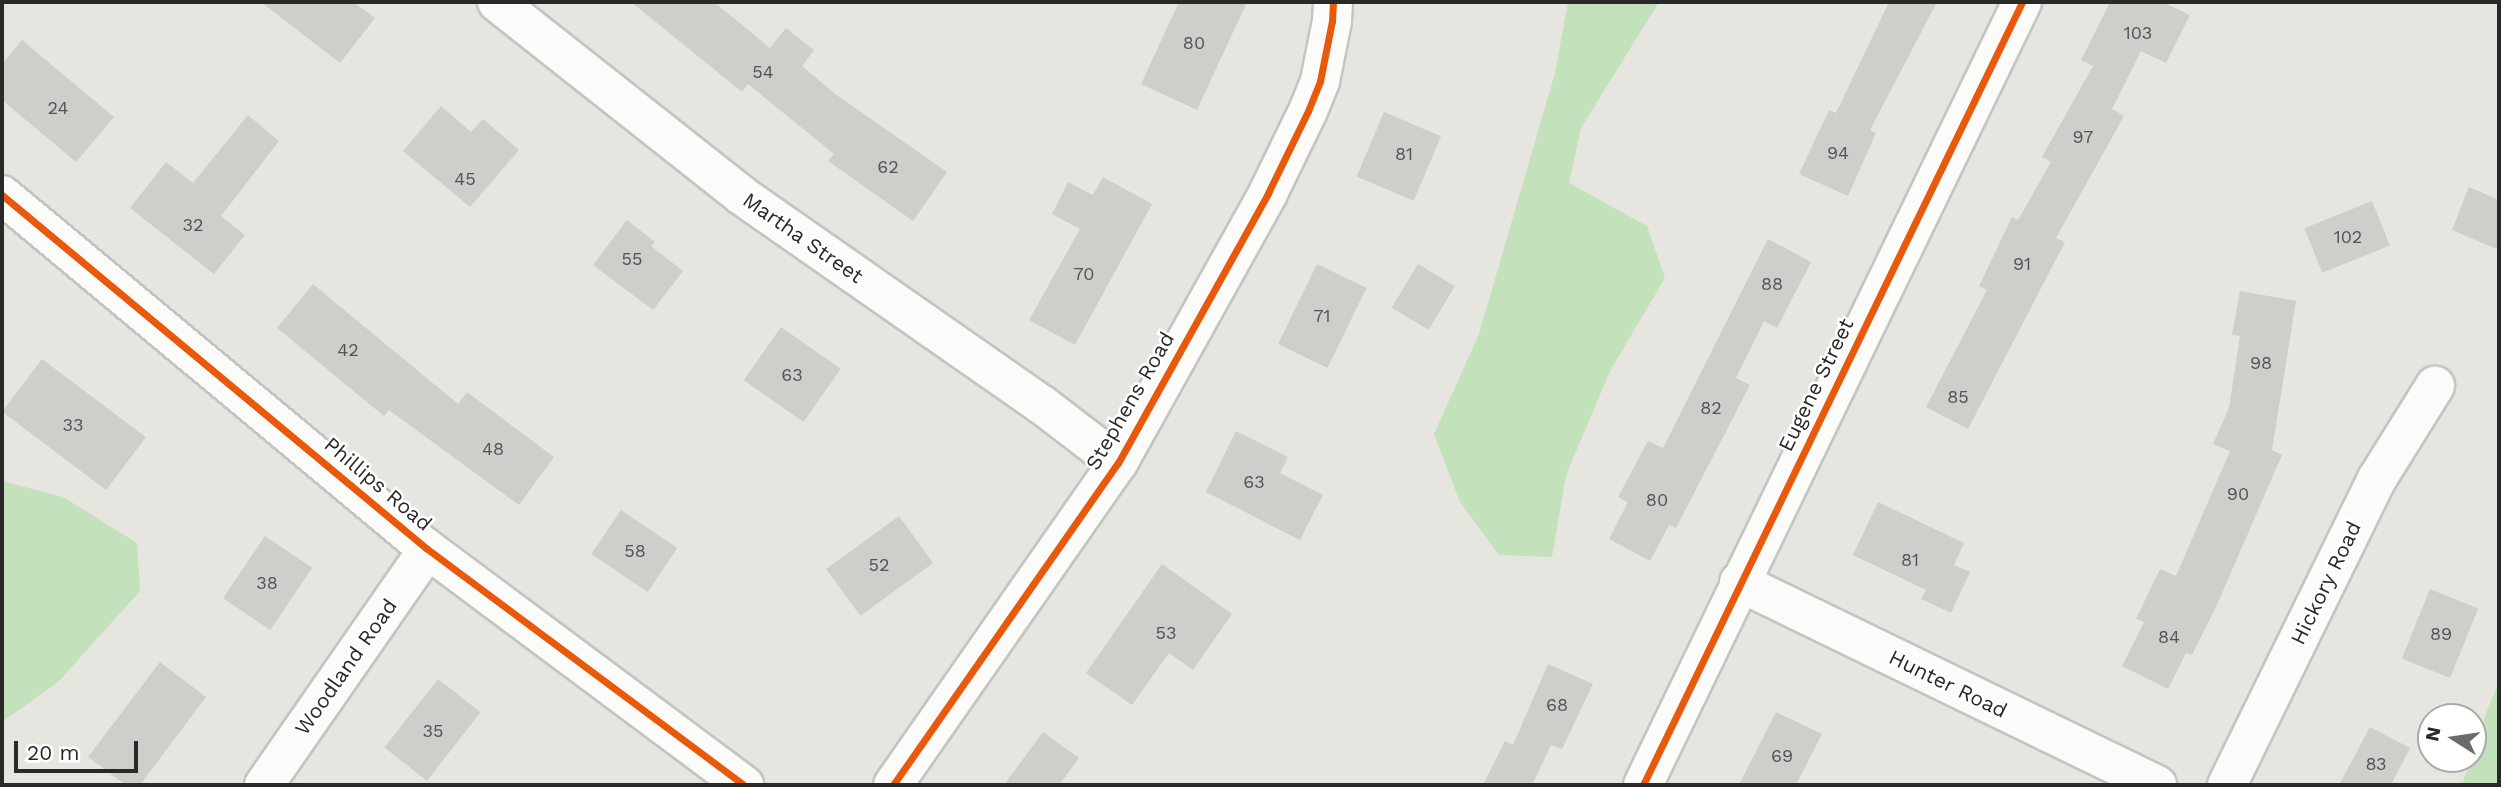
<!DOCTYPE html>
<style>
body{margin:0}
#map{position:relative;width:2501px;height:787px;overflow:hidden;background:#e6e5e0;font-family:"Work Sans",sans-serif}
div>[style]{position:absolute}
[style*='--x']{left:calc(var(--x)*1px);top:calc(var(--y)*1px);width:calc(var(--w)*1px);rotate:calc(var(--a)*1deg)}
.green>*{inset:0;background:#c3e1ba}
.building>*{inset:0;background:#cfcecb;transform-origin:0 0}
.roads{filter:drop-shadow(2px 0 #c4c4c5) drop-shadow(-2px 0 #c4c4c5) drop-shadow(0 2px #c4c4c5) drop-shadow(0 -2px #c4c4c5)}
.minor>*{height:38px;margin:-19px;padding:0 19px;transform-origin:19px;border-radius:19px;background:#fbfbfa}
.cycleway>*{height:7px;margin:-3.5px;padding:0 3.5px;transform-origin:3.5px;border-radius:3.5px;background:#e8590c}
span{translate:-50% -50%;white-space:nowrap;text-align:center;line-height:1.15;-webkit-text-stroke:5px #fff;paint-order:stroke}
.number-label{font-size:18px;color:#535352}
.number-label span{-webkit-text-stroke-width:0}
.street-label{font-size:21px;color:#292929}
.frame{position:absolute;inset:0;border:4px solid #292929;pointer-events:none}
.north{position:absolute;left:2417px;top:703px;width:70px;height:70px;box-sizing:border-box;background:#fff;border:2px solid #a9a9a9;border-radius:50%;rotate:282deg;font-size:19px;font-weight:700;line-height:28px;text-align:center;color:#292929}
.north::after{content:'';display:block;margin:auto;width:24px;height:32px;background:#6b6b69;clip-path:polygon(50% 0,100% 100%,50% 72%,0 100%)}
.scale{position:absolute;left:14px;top:741px;width:124px;height:32px;box-sizing:border-box;border:4px solid #292929;border-top:0;padding-left:9px;font-size:21px;line-height:24px;white-space:nowrap;color:#292929;-webkit-text-stroke:5px #fff;paint-order:stroke}
</style>
<div id="map">
<div class="green">
<i style="clip-path:polygon(1568px 2px,1659px 2px,1581px 128px,1569px 183px,1647px 226px,1665px 278px,1610px 371px,1566px 475px,1552px 557px,1499px 555px,1460px 502px,1434px 434px,1479px 334px,1555px 73px)"></i>
<i style="clip-path:polygon(2px 481px,63px 497px,137px 543px,140px 591px,58px 682px,2px 722px)"></i>
<i style="clip-path:polygon(2499px 682px,2499px 785px,2462px 785px,2488px 708px)"></i>
</div>
<div class="building">
<i style="clip-path:polygon(261px 2px,353px 2px,375px 18px,340px 63px)"></i>
<i style="clip-path:polygon(631px 2px,714px 2px,770px 48px,786px 28px,814px 50px,802px 66px,838px 96px,947px 172px,913px 221px,828px 161px,834px 154px,748px 84px,742px 92px)"></i>
<i style="clip-path:polygon(1179px 2px,1247px 2px,1197px 110px,1141px 84px)"></i>
<i style="clip-path:polygon(1889px 2px,1937px 2px,1870px 130px,1876px 133px,1848px 196px,1799px 174px,1829px 110px,1836px 113px)"></i>
<i style="clip-path:polygon(2110px 2px,2163px 2px,2190px 15px,2166px 63px,2141px 51px,2112px 109px,2124px 116px,2056px 238px,2065px 242px,1968px 429px,1926px 407px,1987px 290px,1979px 286px,2012px 217px,2018px 220px,2051px 162px,2042px 157px,2093px 66px,2081px 60px)"></i>
<i style="clip-path:polygon(22px 40px,114px 117px,76px 162px,2px 100px,2px 64px)"></i>
<i style="clip-path:polygon(441px 106px,471px 132px,483px 119px,519px 150px,470px 207px,403px 151px)"></i>
<i style="left:1384px;top:112px;width:62px;height:70px;rotate:23deg"></i>
<i style="clip-path:polygon(248px 115px,279px 141px,221px 216px,245px 235px,214px 274px,130px 208px,166px 162px,193px 183px)"></i>
<i style="clip-path:polygon(1103px 177px,1152px 204px,1075px 345px,1029px 320px,1080px 229px,1052px 214px,1068px 182px,1093px 195px)"></i>
<i style="clip-path:polygon(2469px 187px,2499px 200px,2499px 250px,2452px 230px)"></i>
<i style="left:2372px;top:201px;width:48px;height:73px;rotate:68deg"></i>
<i style="clip-path:polygon(627px 220px,655px 242px,651px 246px,683px 271px,653px 310px,593px 265px)"></i>
<i style="clip-path:polygon(1768px 239px,1811px 262px,1777px 328px,1764px 321px,1736px 378px,1750px 385px,1676px 528px,1669px 525px,1650px 561px,1609px 539px,1628px 502px,1618px 497px,1648px 441px,1663px 448px)"></i>
<i style="left:1317px;top:264px;width:55px;height:89px;rotate:26deg"></i>
<i style="left:1418px;top:264px;width:43px;height:51px;rotate:31deg"></i>
<i style="clip-path:polygon(313px 284px,458px 404px,467px 392px,554px 457px,519px 505px,389px 410px,384px 416px,277px 328px)"></i>
<i style="clip-path:polygon(2240px 291px,2296px 301px,2272px 450px,2282px 455px,2216px 607px,2192px 655px,2186px 653px,2168px 689px,2122px 666px,2144px 622px,2136px 619px,2160px 569px,2176px 576px,2230px 451px,2213px 444px,2229px 408px,2240px 336px,2232px 335px)"></i>
<i style="left:781px;top:327px;width:73px;height:65px;rotate:35deg"></i>
<i style="left:42px;top:359px;width:130px;height:66px;rotate:37deg"></i>
<i style="clip-path:polygon(1236px 431px,1288px 457px,1280px 473px,1323px 495px,1300px 540px,1206px 492px)"></i>
<i style="clip-path:polygon(1878px 502px,1964px 543px,1954px 565px,1970px 572px,1951px 613px,1921px 599px,1926px 590px,1853px 555px)"></i>
<i style="left:621px;top:510px;width:68px;height:53px;rotate:34deg"></i>
<i style="left:899px;top:516px;width:58px;height:90px;rotate:54deg"></i>
<i style="left:265px;top:536px;width:57px;height:75px;rotate:34deg"></i>
<i style="clip-path:polygon(1162px 564px,1232px 614px,1193px 670px,1169px 653px,1132px 705px,1086px 673px)"></i>
<i style="left:2430px;top:589px;width:52px;height:75px;rotate:22deg"></i>
<i style="clip-path:polygon(160px 662px,206px 697px,140px 785px,126px 785px,88px 757px)"></i>
<i style="clip-path:polygon(1548px 664px,1593px 684px,1562px 749px,1551px 745px,1532px 785px,1483px 785px,1505px 741px,1513px 745px)"></i>
<i style="left:438px;top:679px;width:54px;height:87px;rotate:38deg"></i>
<i style="clip-path:polygon(1776px 712px,1822px 734px,1796px 785px,1739px 785px)"></i>
<i style="clip-path:polygon(2370px 727px,2410px 748px,2391px 785px,2339px 785px)"></i>
<i style="clip-path:polygon(1043px 732px,1079px 758px,1059px 785px,1004px 785px)"></i>
</div>
<div class="roads">
<div class="minor">
<i style="--x:497;--y:2;--w:311;--a:38.3"></i>
<i style="--x:741;--y:195;--w:366;--a:34.9"></i>
<i style="--x:1041;--y:404;--w:97;--a:37.5"></i>
<i style="--x:2;--y:195;--w:552;--a:39.78"></i>
<i style="--x:426;--y:548;--w:397;--a:36.7"></i>
<i style="--x:1739;--y:582;--w:465;--a:25.9"></i>
<i style="--x:264;--y:785;--w:287;--a:-55.2"></i>
<i style="--x:893;--y:785;--w:393;--a:-55.1"></i>
<i style="--x:1118;--y:463;--w:309;--a:-60.9"></i>
<i style="--x:1268;--y:193;--w:91;--a:-64"></i>
<i style="--x:1308;--y:111;--w:32;--a:-68"></i>
<i style="--x:1320;--y:81;--w:61;--a:-78.7"></i>
<i style="--x:1332;--y:21;--w:19;--a:-87"></i>
<i style="--x:1643;--y:785;--w:870;--a:-64.17"></i>
<i style="--x:2227;--y:785;--w:341;--a:-63.9"></i>
<i style="--x:2377;--y:479;--w:110;--a:-58.1"></i>
</div>
</div>
<div class="cycleway">
<i style="--x:2;--y:195;--w:552;--a:39.78"></i>
<i style="--x:426;--y:548;--w:397;--a:36.7"></i>
<i style="--x:893;--y:785;--w:393;--a:-55.1"></i>
<i style="--x:1118;--y:463;--w:309;--a:-60.9"></i>
<i style="--x:1268;--y:193;--w:91;--a:-64"></i>
<i style="--x:1308;--y:111;--w:32;--a:-68"></i>
<i style="--x:1320;--y:81;--w:61;--a:-78.7"></i>
<i style="--x:1332;--y:21;--w:19;--a:-87"></i>
<i style="--x:1643;--y:785;--w:870;--a:-64.17"></i>
</div>
<div class="number-label">
<span style="left:2138px;top:33px">103</span>
<span style="left:1194px;top:43px">80</span>
<span style="left:763px;top:72px">54</span>
<span style="left:58px;top:108px">24</span>
<span style="left:2083px;top:137px">97</span>
<span style="left:1838px;top:153px">94</span>
<span style="left:1404px;top:154px">81</span>
<span style="left:888px;top:167px">62</span>
<span style="left:465px;top:179px">45</span>
<span style="left:193px;top:225px">32</span>
<span style="left:2348px;top:237px">102</span>
<span style="left:632px;top:259px">55</span>
<span style="left:2022px;top:264px">91</span>
<span style="left:1084px;top:274px">70</span>
<span style="left:1772px;top:284px">88</span>
<span style="left:1322px;top:316px">71</span>
<span style="left:348px;top:350px">42</span>
<span style="left:2261px;top:363px">98</span>
<span style="left:792px;top:375px">63</span>
<span style="left:1958px;top:397px">85</span>
<span style="left:1711px;top:408px">82</span>
<span style="left:73px;top:425px">33</span>
<span style="left:493px;top:449px">48</span>
<span style="left:1254px;top:482px">63</span>
<span style="left:2238px;top:494px">90</span>
<span style="left:1657px;top:500px">80</span>
<span style="left:635px;top:551px">58</span>
<span style="left:1910px;top:560px">81</span>
<span style="left:879px;top:565px">52</span>
<span style="left:267px;top:583px">38</span>
<span style="left:1166px;top:633px">53</span>
<span style="left:2441px;top:634px">89</span>
<span style="left:2169px;top:637px">84</span>
<span style="left:1557px;top:705px">68</span>
<span style="left:433px;top:731px">35</span>
<span style="left:1782px;top:756px">69</span>
<span style="left:2376px;top:764px">83</span>
</div>
<div class="street-label">
<span style="left:803px;top:238px;rotate:35deg">Martha Street</span>
<span style="left:1816px;top:385px;rotate:-64deg">Eugene Street</span>
<span style="left:1130px;top:401px;rotate:-60deg">Stephens Road</span>
<span style="left:378px;top:484px;rotate:40deg">Phillips Road</span>
<span style="left:2326px;top:583px;rotate:-64deg">Hickory Road</span>
<span style="left:346px;top:667px;rotate:-55deg">Woodland Road</span>
<span style="left:1948px;top:684px;rotate:26deg">Hunter Road</span>
</div>
<div class="frame"></div>
<div class="north">N</div>
<div class="scale">20 m</div>
</div>
